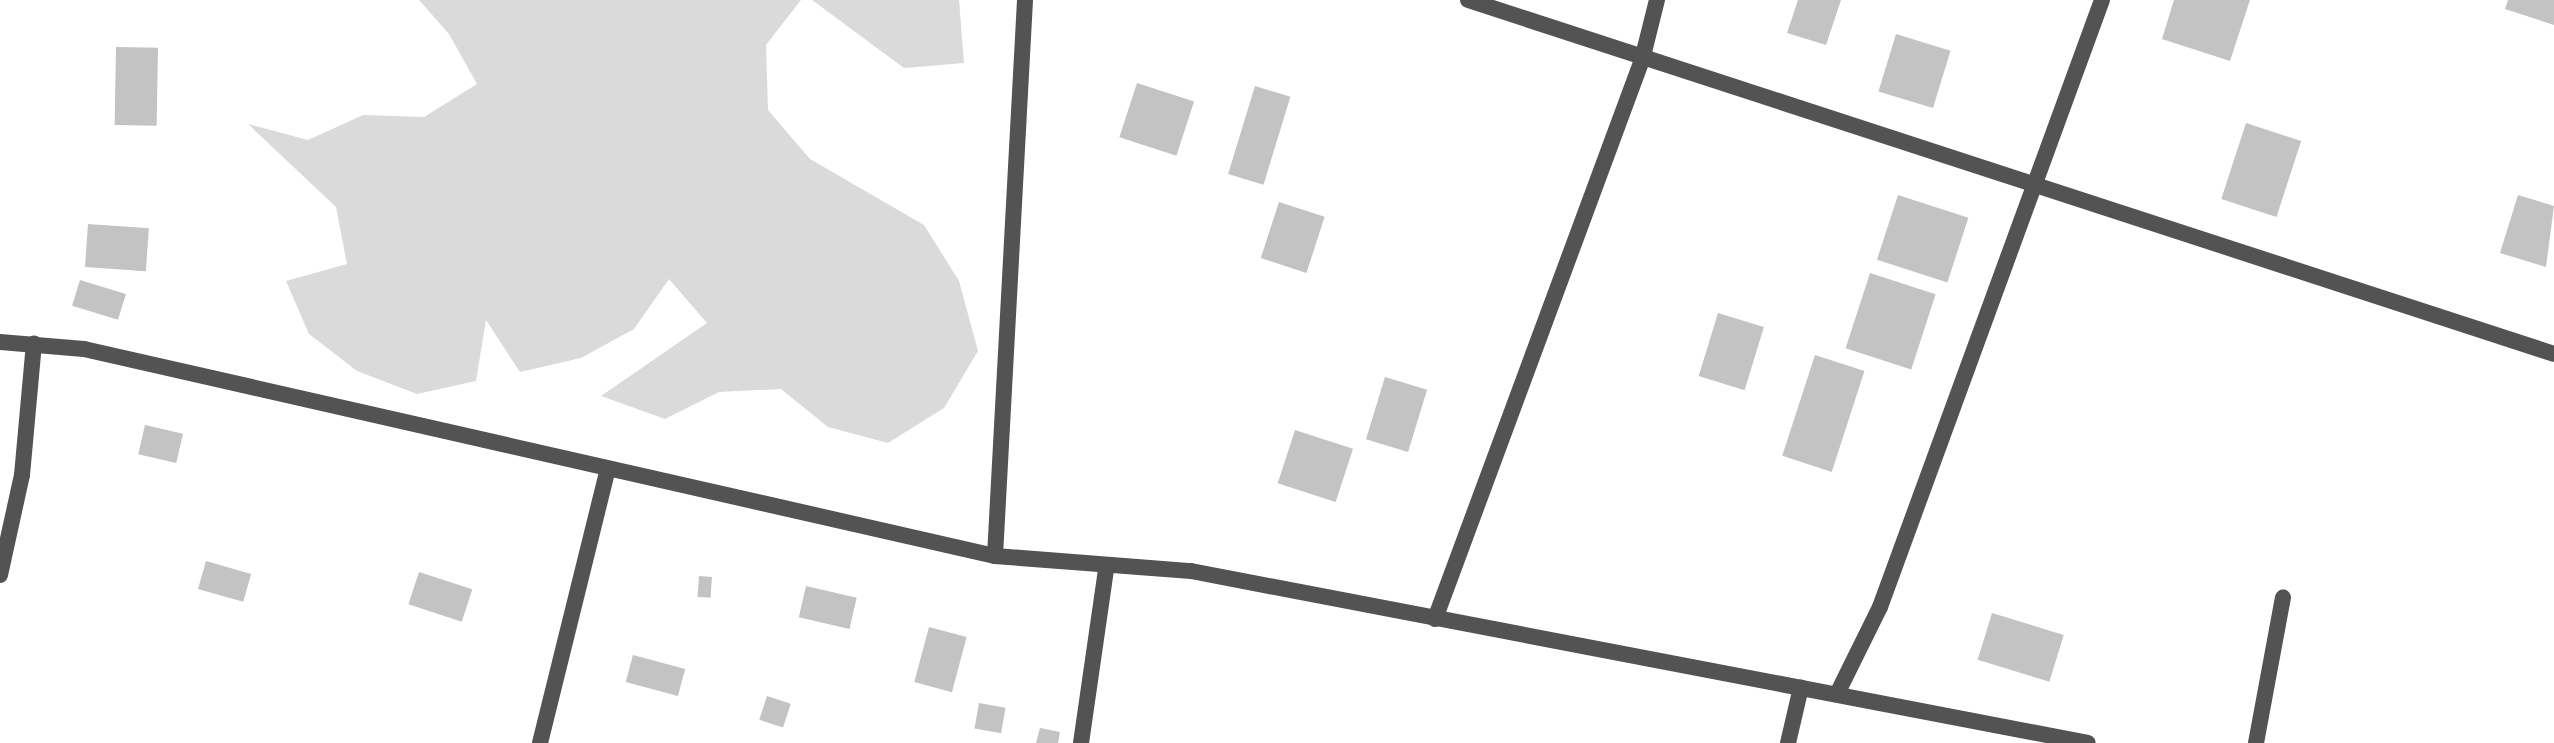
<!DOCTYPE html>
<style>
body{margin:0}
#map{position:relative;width:2554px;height:743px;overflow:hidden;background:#fff;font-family:Mulish,sans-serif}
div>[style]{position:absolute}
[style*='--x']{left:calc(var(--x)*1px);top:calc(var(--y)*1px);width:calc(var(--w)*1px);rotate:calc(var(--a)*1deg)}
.green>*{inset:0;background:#dadada}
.building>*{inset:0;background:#c3c3c3;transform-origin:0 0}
.lane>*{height:16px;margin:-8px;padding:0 8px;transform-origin:8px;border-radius:8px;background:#535353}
.street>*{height:16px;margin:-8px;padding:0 8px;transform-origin:8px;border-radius:8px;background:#535353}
span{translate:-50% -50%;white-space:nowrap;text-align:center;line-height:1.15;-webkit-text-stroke:7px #fff;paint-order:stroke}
</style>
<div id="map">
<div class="green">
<i style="clip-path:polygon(419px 0,801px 0,766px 45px,768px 110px,810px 159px,924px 225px,959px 281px,978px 351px,944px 408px,888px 443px,828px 427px,781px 389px,719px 392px,665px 419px,601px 396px,707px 323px,669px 279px,634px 329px,581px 358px,520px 372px,486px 320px,476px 381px,417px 394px,357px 371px,309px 334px,286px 281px,347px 264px,336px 207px,248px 124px,308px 140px,363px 115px,424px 117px,477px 84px,449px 34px)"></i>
<i style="clip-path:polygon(812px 0,959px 0,964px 63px,904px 68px)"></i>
</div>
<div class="building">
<i style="clip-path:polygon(1798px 0,1841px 0,1826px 45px,1787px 33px)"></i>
<i style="clip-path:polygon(2174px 0,2250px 0,2230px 61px,2162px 39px)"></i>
<i style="clip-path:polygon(2508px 0,2554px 0,2554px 25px,2505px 9px)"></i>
<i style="left:1896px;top:34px;width:57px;height:60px;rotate:17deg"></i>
<i style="left:116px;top:47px;width:42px;height:78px;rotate:1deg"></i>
<i style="left:1137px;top:83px;width:60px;height:57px;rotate:18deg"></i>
<i style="left:1255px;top:86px;width:37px;height:92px;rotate:17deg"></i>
<i style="left:2246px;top:123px;width:58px;height:80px;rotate:18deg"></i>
<i style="left:1898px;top:195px;width:74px;height:68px;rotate:18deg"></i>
<i style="clip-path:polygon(2518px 195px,2554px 206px,2546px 267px,2500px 253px)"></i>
<i style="left:1279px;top:202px;width:48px;height:59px;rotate:18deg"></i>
<i style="left:88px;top:224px;width:61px;height:43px;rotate:4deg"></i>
<i style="left:1870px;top:273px;width:69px;height:79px;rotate:18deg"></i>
<i style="left:80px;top:280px;width:48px;height:27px;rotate:17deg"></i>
<i style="left:1718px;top:313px;width:48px;height:66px;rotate:17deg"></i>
<i style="left:1815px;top:355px;width:52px;height:106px;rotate:18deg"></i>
<i style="left:1385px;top:377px;width:44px;height:65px;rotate:17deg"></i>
<i style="left:145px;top:425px;width:39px;height:30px;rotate:13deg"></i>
<i style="left:1295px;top:430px;width:61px;height:56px;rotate:18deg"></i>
<i style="left:206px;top:561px;width:47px;height:29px;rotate:16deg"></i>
<i style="left:419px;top:572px;width:56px;height:34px;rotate:18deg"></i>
<i style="left:699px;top:576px;width:13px;height:21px;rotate:4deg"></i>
<i style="left:806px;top:586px;width:52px;height:32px;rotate:13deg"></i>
<i style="left:1992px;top:613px;width:75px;height:49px;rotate:17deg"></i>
<i style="left:929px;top:627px;width:39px;height:57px;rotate:15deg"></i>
<i style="left:633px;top:655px;width:54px;height:28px;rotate:15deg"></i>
<i style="left:767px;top:696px;width:25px;height:25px;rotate:18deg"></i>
<i style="left:979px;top:703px;width:27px;height:26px;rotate:10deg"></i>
<i style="clip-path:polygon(1040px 728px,1060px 732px,1058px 743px,1036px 743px)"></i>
</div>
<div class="lane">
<i style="--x:2256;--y:743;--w:148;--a:-79.5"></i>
</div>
<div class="street">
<i style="--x:1468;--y:0;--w:1142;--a:18.05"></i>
<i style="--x:0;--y:342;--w:84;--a:4.8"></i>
<i style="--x:84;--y:349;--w:934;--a:12.8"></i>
<i style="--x:995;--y:556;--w:197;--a:4.4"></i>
<i style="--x:1191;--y:571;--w:913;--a:10.85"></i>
<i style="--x:995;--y:556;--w:557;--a:-86.91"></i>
<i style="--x:0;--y:575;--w:102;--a:-77.6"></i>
<i style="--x:22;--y:475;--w:132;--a:-84.8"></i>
<i style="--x:1435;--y:619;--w:596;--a:-69.68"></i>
<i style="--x:1642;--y:60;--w:62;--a:-76"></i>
<i style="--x:1837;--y:694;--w:97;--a:-63.7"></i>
<i style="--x:1880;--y:607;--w:646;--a:-69.91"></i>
<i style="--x:540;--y:743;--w:279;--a:-76.1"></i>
<i style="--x:1081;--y:743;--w:176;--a:-81.8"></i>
<i style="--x:1788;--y:743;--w:57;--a:-76.9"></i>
</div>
</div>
